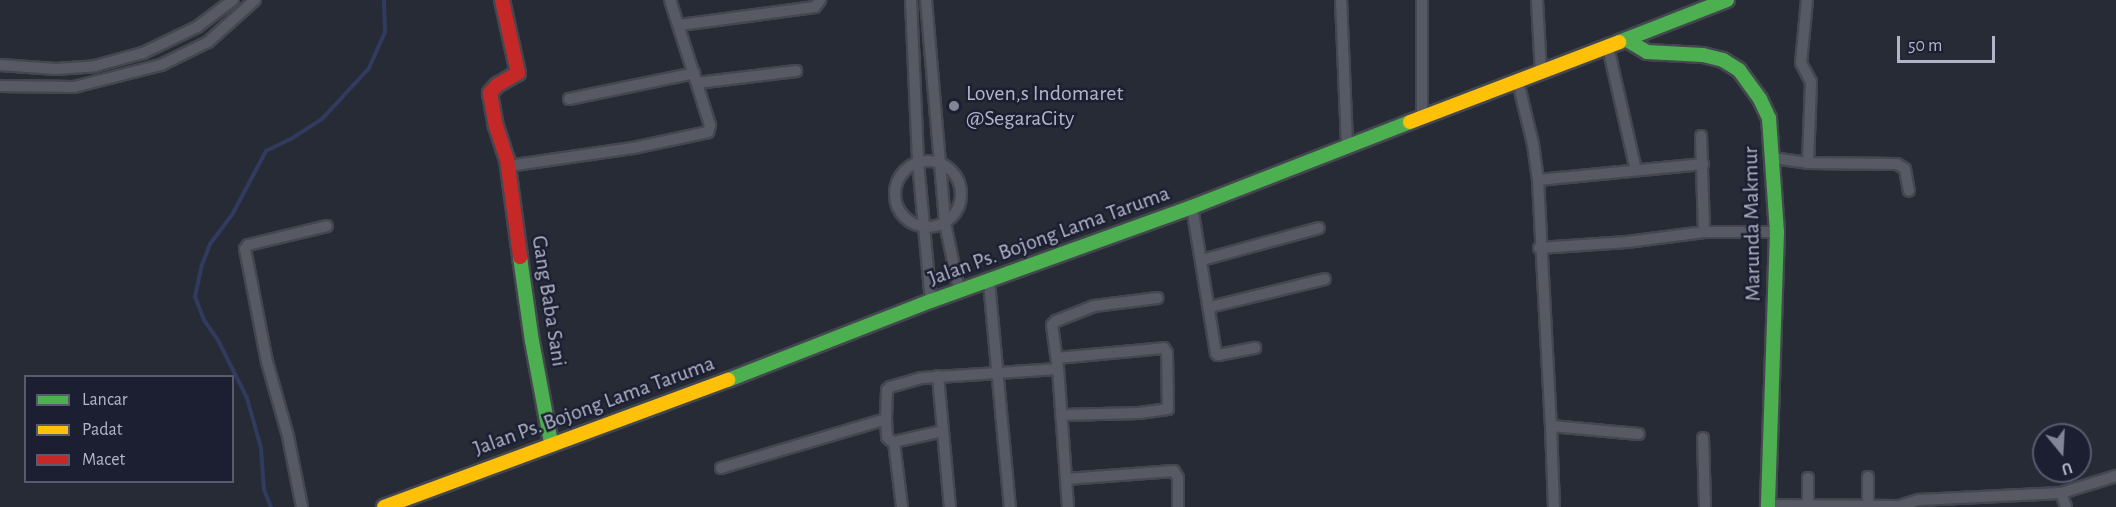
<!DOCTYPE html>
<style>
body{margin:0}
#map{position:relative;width:2116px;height:507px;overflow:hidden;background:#272b36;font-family:"Alegreya Sans",sans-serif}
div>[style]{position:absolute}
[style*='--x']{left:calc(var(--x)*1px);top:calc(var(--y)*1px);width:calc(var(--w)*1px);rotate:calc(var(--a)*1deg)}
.stream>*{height:4px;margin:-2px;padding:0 2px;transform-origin:2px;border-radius:2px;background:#313b5e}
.roads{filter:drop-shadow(2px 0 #44474f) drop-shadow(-2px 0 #44474f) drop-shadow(0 2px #44474f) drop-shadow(0 -2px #44474f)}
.street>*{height:10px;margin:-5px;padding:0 5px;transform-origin:5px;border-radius:5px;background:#575a64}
.street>.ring{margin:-5px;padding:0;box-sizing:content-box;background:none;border:10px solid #575a64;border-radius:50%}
.fast>*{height:14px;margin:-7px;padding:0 7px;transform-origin:7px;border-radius:7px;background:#4caf50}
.slow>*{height:14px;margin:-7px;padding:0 7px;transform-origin:7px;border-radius:7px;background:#ffc107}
.jam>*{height:14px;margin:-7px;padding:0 7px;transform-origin:7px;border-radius:7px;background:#c62828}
.dots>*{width:16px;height:16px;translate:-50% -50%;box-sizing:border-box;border:3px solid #1b1f31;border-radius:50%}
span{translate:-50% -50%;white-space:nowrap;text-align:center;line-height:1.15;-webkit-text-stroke:5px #1b1f31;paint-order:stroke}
.poi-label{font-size:22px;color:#b1b5c8}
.left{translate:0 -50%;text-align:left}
.street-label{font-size:22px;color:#b1b5c8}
.legend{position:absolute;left:24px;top:375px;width:210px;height:108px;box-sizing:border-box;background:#1b1f31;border:2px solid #575b6d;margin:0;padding:8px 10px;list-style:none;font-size:18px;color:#b1b5c8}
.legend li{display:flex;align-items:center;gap:12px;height:30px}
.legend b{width:30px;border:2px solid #575b6d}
.north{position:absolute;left:2032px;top:423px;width:60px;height:60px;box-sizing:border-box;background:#1b1f31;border:2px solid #575b6d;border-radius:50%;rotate:162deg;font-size:16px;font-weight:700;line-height:24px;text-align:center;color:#b1b5c8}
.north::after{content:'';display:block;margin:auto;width:21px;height:27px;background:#818595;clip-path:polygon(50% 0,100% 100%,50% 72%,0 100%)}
.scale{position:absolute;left:1897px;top:36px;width:98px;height:27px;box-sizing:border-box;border:3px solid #b1b5c8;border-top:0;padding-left:8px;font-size:18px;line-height:21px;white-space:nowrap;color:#b1b5c8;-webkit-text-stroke:4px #1b1f31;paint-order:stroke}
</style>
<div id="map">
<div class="stream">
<i style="--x:271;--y:507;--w:18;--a:-112"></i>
<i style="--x:264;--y:490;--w:42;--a:-94.1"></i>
<i style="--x:261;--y:448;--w:52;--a:-105.6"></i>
<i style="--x:247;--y:398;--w:65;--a:-116.6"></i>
<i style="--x:218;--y:340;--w:24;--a:-125"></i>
<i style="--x:204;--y:320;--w:25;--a:-111"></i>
<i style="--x:195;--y:297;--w:33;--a:-78"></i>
<i style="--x:202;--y:265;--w:22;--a:-69"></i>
<i style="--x:210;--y:244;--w:36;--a:-53"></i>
<i style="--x:232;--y:215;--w:72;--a:-62"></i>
<i style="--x:266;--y:151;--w:28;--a:-26"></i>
<i style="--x:291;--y:139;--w:37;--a:-33"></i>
<i style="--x:322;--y:119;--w:69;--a:-47.3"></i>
<i style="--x:369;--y:68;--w:39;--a:-66"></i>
<i style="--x:385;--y:32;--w:32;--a:-92"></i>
</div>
<div class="roads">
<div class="street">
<i style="--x:911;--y:0;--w:162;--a:87.5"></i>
<i style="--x:918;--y:162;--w:140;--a:84.7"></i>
<i style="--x:926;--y:0;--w:224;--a:85.1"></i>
<i style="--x:945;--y:223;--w:59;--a:78.3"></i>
<i style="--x:957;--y:281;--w:11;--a:63"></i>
<i style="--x:1341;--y:0;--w:145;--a:87.6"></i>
<i style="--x:1422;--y:0;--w:118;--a:90"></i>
<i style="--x:1537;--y:0;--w:73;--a:86.9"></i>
<i style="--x:1807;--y:0;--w:63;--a:95.4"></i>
<i style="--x:1801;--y:63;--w:21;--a:62"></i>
<i style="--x:1811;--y:82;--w:81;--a:92.1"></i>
<i style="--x:680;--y:25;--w:136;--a:-7.6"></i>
<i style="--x:815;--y:7;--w:9;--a:-54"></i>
<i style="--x:1608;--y:47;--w:126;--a:77.2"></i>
<i style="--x:0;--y:65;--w:56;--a:4.1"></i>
<i style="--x:56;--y:69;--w:39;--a:-4"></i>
<i style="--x:95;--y:66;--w:50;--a:-15.2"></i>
<i style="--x:143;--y:53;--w:60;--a:-25.7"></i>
<i style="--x:197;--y:27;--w:45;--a:-36.9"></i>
<i style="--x:1518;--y:82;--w:64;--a:76.4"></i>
<i style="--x:1533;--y:144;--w:36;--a:82"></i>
<i style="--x:1538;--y:180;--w:246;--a:87"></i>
<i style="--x:1551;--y:426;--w:88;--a:5.2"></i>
<i style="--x:697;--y:83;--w:100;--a:-6.9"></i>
<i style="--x:0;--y:86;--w:74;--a:0.8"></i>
<i style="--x:74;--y:87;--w:90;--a:-14.2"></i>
<i style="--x:161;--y:65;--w:52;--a:-26.1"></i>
<i style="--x:208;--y:42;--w:63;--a:-41.8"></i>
<i style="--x:569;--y:99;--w:128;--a:-11.7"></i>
<i style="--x:1701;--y:136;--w:96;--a:88.2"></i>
<i style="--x:1773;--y:158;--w:35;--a:8"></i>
<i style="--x:1808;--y:163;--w:89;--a:0.6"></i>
<i style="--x:1897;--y:164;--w:9;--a:32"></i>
<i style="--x:1905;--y:169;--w:22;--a:80"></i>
<i class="ring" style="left:895px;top:161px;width:56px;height:56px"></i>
<i style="--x:508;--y:166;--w:126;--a:-8.2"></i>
<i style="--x:633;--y:148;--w:77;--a:-12"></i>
<i style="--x:708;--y:132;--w:7;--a:-74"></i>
<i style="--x:710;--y:125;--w:131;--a:-107.7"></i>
<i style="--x:1538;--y:180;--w:166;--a:-5.5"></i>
<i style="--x:1192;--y:207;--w:148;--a:80.7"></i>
<i style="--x:1216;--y:353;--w:3;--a:45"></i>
<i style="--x:1218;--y:355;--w:38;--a:-11"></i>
<i style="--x:1539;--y:248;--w:88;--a:-3.9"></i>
<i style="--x:1627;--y:242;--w:78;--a:-7.4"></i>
<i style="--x:1704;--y:232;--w:73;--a:0"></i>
<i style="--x:1202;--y:260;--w:121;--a:-15.3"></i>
<i style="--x:989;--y:282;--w:226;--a:84.7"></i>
<i style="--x:1210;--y:307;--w:118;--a:-13.7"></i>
<i style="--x:1057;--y:358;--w:107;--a:-5.3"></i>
<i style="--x:1164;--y:348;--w:6;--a:59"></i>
<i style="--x:1167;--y:353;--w:56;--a:89"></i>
<i style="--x:1168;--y:409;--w:29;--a:172"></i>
<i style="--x:1139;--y:413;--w:78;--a:178.5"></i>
<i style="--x:938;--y:376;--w:132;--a:84.8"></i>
<i style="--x:1551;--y:426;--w:81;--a:87.9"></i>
<i style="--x:943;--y:431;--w:50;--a:167.3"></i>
<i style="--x:894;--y:442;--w:4;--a:-153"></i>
<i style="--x:890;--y:440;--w:4;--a:-135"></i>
<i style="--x:887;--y:437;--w:18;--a:-93"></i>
<i style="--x:886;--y:419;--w:29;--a:-88"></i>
<i style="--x:887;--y:390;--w:4;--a:-45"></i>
<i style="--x:890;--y:387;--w:33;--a:-16"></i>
<i style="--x:922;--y:378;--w:136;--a:-3.8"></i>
<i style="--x:1703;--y:438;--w:69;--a:88.3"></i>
<i style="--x:894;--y:442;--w:65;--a:83"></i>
<i style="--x:721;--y:468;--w:172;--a:-16.5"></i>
<i style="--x:1868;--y:477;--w:30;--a:90"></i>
<i style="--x:1808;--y:478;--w:29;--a:90"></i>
<i style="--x:1066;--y:479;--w:108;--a:-4.2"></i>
<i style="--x:1174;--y:471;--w:8;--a:60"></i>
<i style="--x:1178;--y:478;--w:29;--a:90"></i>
<i style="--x:2061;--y:493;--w:15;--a:70"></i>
<i style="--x:1768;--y:505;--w:131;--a:0.4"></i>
<i style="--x:1899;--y:506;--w:21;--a:-17"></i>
<i style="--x:1919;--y:500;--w:142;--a:-2.8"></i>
<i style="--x:2061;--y:493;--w:58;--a:-17.2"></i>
<i style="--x:302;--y:507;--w:72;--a:-101.2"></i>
<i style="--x:288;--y:436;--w:77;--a:-105.8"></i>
<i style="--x:267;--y:362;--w:115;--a:-101"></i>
<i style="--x:245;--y:249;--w:5;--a:-53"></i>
<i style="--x:248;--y:245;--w:81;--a:-13.5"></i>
<i style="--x:1068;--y:507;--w:138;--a:-94.1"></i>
<i style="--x:1058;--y:369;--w:44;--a:-97.8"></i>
<i style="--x:1052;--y:325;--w:6;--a:-45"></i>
<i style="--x:1056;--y:321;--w:41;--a:-21.5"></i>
<i style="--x:1094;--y:306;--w:64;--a:-7.2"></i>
</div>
<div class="fast">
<i style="--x:1627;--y:40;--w:23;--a:31"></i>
<i style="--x:1647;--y:52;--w:56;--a:3.1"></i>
<i style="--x:1703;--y:55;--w:21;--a:14"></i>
<i style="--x:1723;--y:60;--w:19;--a:32"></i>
<i style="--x:1739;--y:70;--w:36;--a:54"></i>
<i style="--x:1760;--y:99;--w:21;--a:65"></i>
<i style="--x:1769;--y:118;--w:114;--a:86"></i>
<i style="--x:1777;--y:232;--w:275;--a:91.9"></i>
<i style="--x:1619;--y:42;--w:116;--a:-21.3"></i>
<i style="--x:520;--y:257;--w:85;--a:81.9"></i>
<i style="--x:532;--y:341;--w:104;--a:79.4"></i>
<i style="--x:728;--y:380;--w:218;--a:-21.3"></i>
<i style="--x:931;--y:301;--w:277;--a:-19.8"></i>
<i style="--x:1192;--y:207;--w:234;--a:-21.3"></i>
</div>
<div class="slow">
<i style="--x:1410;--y:122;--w:224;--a:-20.9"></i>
<i style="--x:384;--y:507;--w:367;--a:-20.3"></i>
</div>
<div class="jam">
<i style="--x:502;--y:0;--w:75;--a:77.6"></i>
<i style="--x:518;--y:73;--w:24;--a:150"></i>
<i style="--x:497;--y:85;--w:11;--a:131"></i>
<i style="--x:490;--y:93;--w:34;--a:80"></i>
<i style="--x:496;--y:126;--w:35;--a:72"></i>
<i style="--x:507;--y:159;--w:99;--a:82.4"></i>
</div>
</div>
<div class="dots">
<i style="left:954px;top:106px;background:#818595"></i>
</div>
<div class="poi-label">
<span class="left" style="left:966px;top:106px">Loven,s Indomaret<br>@SegaraCity</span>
</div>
<div class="street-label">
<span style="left:1752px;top:224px;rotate:-91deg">Marunda Makmur</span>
<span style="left:1049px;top:236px;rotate:-20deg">Jalan Ps. Bojong Lama Taruma</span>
<span style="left:549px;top:301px;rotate:81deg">Gang Baba Sani</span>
<span style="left:594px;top:406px;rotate:-20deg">Jalan Ps. Bojong Lama Taruma</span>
</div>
<ul class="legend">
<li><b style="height:8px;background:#4caf50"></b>Lancar</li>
<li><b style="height:8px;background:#ffc107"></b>Padat</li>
<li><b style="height:8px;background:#c62828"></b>Macet</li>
</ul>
<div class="north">U</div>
<div class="scale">50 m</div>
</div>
